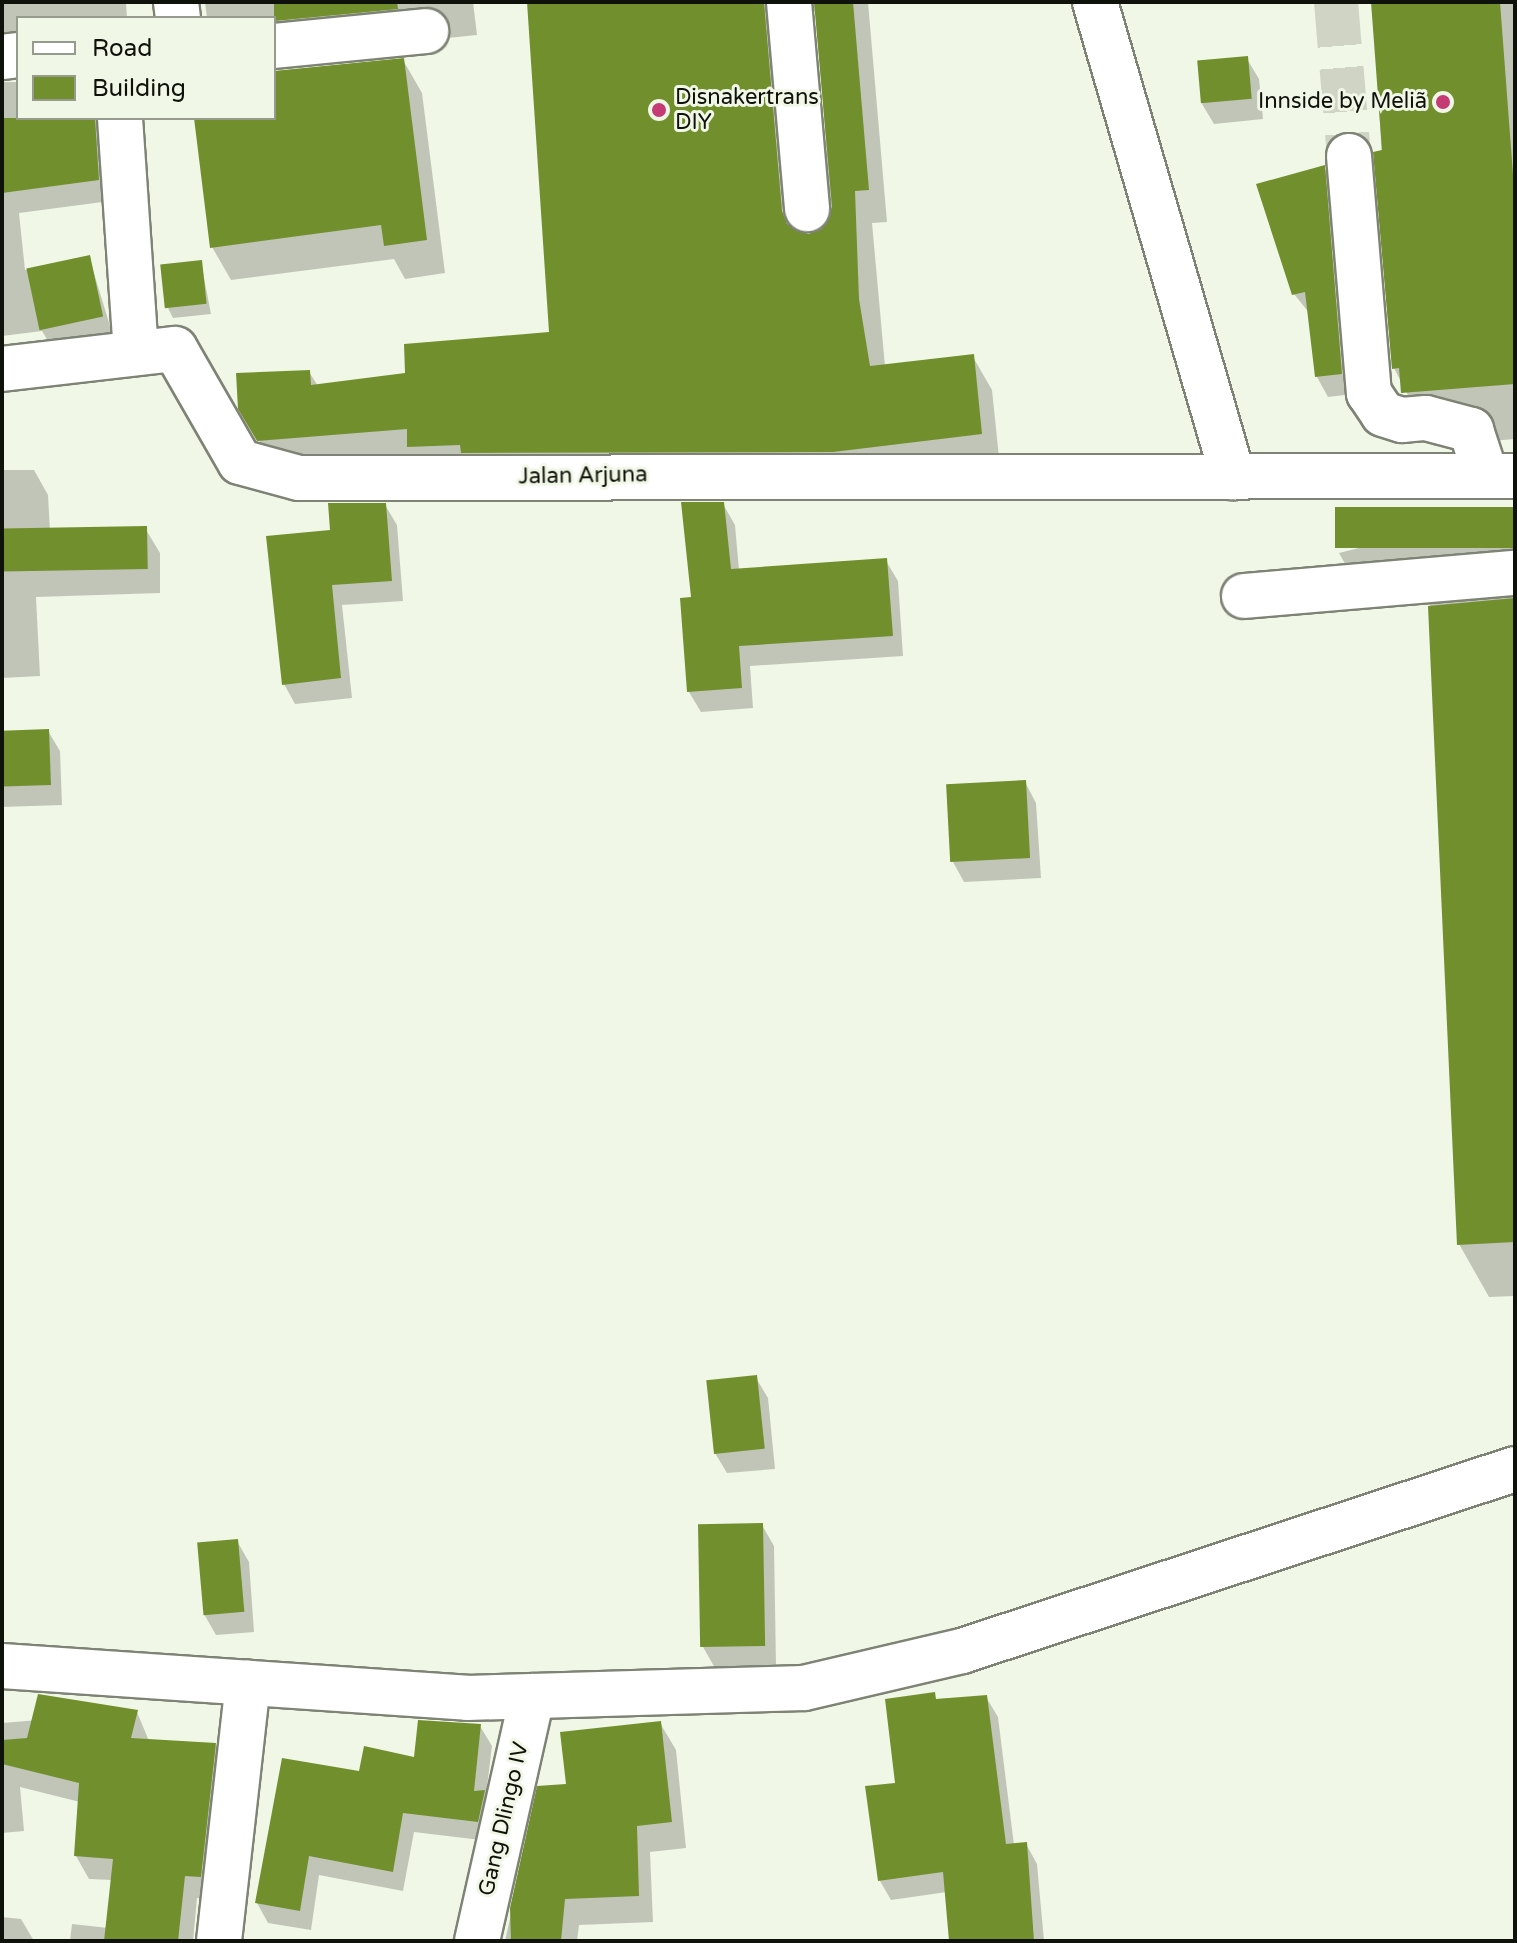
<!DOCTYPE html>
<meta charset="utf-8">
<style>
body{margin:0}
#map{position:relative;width:1517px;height:1943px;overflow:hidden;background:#f1f7e6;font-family:"Varela Round",sans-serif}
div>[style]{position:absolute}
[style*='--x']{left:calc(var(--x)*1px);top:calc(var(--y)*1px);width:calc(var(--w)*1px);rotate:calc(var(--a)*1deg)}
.shadow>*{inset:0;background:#0003}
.building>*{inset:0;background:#728f2d;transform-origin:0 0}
.minor-tunnel>*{height:44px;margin-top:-22px;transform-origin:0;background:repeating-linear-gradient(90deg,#cfd4c5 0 44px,transparent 0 66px)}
.roads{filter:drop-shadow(2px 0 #7e8375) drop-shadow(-2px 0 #7e8375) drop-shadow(0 2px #7e8375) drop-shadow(0 -2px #7e8375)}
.minor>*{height:44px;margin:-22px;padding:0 22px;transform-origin:22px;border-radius:22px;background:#fff}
.dots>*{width:22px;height:22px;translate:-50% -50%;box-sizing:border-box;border:4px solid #f1f7e6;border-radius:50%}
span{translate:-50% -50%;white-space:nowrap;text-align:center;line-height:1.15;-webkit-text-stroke:6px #f1f7e6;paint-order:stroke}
.poi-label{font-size:22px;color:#0f110b}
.left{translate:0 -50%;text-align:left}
.right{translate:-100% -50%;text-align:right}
.street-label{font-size:22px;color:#0f110b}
.frame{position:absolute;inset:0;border:4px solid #0f110b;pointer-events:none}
.legend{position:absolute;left:16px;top:16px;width:260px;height:104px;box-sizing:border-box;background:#f1f7e6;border:2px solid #979b8e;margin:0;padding:10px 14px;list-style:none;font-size:24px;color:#0f110b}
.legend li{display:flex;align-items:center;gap:16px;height:40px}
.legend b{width:40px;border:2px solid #979b8e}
</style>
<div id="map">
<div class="shadow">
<i style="clip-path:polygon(2px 2px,126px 2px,127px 18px,18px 18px,18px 53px,2px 57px)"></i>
<i style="clip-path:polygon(205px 2px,473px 2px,477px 35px,291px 54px,274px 66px,274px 18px,207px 18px)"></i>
<i style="clip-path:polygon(evenodd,529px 2px,868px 2px,887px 222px,872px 223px,885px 366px,973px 357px,992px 390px,1000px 467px,278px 473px,240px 408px,309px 372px,318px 386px,407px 375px,551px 334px,529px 2px,806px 10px,817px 12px,831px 221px,810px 236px,799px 234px,782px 39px,806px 10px)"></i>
<i style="clip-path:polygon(1373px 2px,1515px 2px,1515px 439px,1434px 446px,1394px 368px)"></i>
<i style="clip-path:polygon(1247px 59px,1259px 79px,1263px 119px,1214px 124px,1202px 104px)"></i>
<i style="clip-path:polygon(403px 60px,422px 93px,445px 273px,405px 279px,394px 259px,231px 280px,212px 247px,196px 118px,274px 118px,274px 72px)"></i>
<i style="clip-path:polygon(2px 82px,18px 82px,18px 118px,107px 118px,110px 201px,19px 213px,25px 270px,89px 257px,114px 339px,54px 351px,42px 331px,2px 336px)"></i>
<i style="clip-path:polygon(1324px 167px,1335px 188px,1353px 394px,1328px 397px,1317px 377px,1310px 314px,1294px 294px)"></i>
<i style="clip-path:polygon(201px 262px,211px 314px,173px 318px,168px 308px)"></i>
<i style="clip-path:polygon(2px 470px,34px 470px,48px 495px,50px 531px,145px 528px,160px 553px,160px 593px,36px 597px,40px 676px,2px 678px)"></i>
<i style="clip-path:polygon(723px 504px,735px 525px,739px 570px,886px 561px,898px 581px,903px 656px,750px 666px,753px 708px,701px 712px,689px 692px,693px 599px)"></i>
<i style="clip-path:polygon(385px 505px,397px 525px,403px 601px,342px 605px,352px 698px,295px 704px,284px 684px,332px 532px)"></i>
<i style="clip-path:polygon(1515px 509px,1515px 1296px,1489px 1297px,1459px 1244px,1430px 604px,1369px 606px,1339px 553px)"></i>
<i style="clip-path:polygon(48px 731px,60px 751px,62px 805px,2px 807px,2px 733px)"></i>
<i style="clip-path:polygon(1025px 782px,1036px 803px,1041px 878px,964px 882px,953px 862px)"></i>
<i style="clip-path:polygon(756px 1378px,768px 1398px,775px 1469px,727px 1473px,715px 1453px)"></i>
<i style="clip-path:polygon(762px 1525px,774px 1546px,776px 1666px,715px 1668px,703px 1647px)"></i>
<i style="clip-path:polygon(237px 1541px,249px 1562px,254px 1632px,216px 1635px,204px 1614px)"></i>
<i style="clip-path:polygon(986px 1697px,998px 1717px,1014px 1845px,1026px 1844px,1037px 1864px,1044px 1941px,952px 1941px,947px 1892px,891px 1900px,880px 1881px,898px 1784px,887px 1701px)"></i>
<i style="clip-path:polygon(137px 1712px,149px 1741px,215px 1745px,228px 1768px,213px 1899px,197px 1898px,193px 1941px,70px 1941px,72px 1924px,108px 1928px,113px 1880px,89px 1879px,76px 1856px,80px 1802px,20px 1787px,24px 1831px,2px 1833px,2px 1723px)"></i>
<i style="clip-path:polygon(660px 1723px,676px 1750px,686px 1848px,650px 1852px,653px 1922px,579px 1925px,577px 1941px,505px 1941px,539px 1788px,568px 1786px)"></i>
<i style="clip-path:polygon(480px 1726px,492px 1746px,486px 1795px,496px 1812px,489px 1841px,414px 1832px,403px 1891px,319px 1875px,311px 1930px,268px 1923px,257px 1903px,360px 1773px,416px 1760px)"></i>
<i style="clip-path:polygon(2px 1917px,21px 1919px,34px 1941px,2px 1941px)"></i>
</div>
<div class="building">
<i style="clip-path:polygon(274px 2px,397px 2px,398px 9px,274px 21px)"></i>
<i style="clip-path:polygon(527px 2px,764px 2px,782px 211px,787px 224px,808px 234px,822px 229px,832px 207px,814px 2px,853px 2px,869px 190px,855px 191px,859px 299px,870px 366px,974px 354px,982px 434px,833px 452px,461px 453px,460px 445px,407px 447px,407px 429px,257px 441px,238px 409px,236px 373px,310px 370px,311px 385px,405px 373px,404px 344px,549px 332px)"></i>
<i style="clip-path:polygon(1371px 2px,1500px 2px,1515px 201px,1515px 384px,1401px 393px,1399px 368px,1392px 369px,1373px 152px,1382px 150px)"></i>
<i style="left:1248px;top:56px;width:43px;height:51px;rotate:85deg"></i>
<i style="clip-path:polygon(404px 58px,427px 240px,384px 246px,381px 225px,210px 248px,194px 118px,274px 118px,274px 71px)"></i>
<i style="clip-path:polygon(2px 118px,95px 118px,99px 180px,2px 193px)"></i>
<i style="clip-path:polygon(1325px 165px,1342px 374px,1315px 377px,1305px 292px,1292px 295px,1256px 184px)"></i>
<i style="left:90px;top:255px;width:63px;height:65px;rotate:78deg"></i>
<i style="left:202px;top:260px;width:44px;height:42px;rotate:84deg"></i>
<i style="clip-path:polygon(681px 502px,724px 502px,731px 569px,887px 558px,893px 636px,739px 646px,742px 688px,687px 692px,680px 598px,691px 597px)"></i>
<i style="clip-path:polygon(328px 503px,386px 503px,392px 581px,332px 585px,341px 678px,282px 685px,266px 536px,330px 530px)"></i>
<i style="left:1515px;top:507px;width:41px;height:180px;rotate:90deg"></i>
<i style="left:147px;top:526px;width:43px;height:145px;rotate:89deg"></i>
<i style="clip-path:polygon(1515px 598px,1515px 1242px,1457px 1245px,1428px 606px)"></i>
<i style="left:49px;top:729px;width:56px;height:47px;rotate:88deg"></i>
<i style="left:1026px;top:780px;width:78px;height:80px;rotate:87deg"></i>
<i style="left:757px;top:1375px;width:74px;height:51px;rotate:84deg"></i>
<i style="left:763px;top:1523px;width:123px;height:65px;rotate:89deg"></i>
<i style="left:238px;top:1539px;width:73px;height:41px;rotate:85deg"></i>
<i style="clip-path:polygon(935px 1692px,936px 1699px,987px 1695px,1006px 1844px,1027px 1842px,1034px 1941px,949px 1941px,943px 1872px,878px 1881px,865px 1786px,895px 1783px,885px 1699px)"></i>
<i style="clip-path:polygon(38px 1694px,138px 1710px,131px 1738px,216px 1743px,201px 1877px,185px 1876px,178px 1941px,104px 1941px,113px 1859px,74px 1856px,79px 1783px,2px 1764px,2px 1740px,27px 1738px)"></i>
<i style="clip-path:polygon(418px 1720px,481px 1724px,474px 1791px,485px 1790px,478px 1822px,403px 1813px,393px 1872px,309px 1856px,300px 1911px,255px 1903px,282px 1758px,359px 1771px,364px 1746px,414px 1757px)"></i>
<i style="clip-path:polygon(661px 1721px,672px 1822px,637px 1826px,639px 1896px,565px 1899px,561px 1941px,511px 1941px,510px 1908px,537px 1786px,566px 1784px,560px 1732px)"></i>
</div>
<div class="minor-tunnel">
<i style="--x:1336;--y:2;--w:155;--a:85.2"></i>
</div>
<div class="roads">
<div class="minor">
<i style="--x:176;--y:2;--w:16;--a:83"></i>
<i style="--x:789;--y:2;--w:208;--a:85"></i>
<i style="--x:1095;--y:2;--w:495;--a:73.8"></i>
<i style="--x:274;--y:46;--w:153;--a:-5.6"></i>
<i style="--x:2;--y:57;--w:16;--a:-7"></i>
<i style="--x:120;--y:118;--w:235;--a:86.1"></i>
<i style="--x:1349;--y:156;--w:238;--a:85.2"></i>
<i style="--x:1369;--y:393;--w:25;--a:56"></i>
<i style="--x:1383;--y:414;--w:20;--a:18"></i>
<i style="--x:1402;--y:420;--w:24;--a:-5"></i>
<i style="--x:1426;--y:418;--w:47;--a:14.9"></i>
<i style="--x:1471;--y:430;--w:48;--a:71.9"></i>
<i style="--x:2;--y:369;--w:174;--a:-6.6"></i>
<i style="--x:175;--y:349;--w:130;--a:60.1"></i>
<i style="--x:240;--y:462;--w:61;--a:15.2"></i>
<i style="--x:299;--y:478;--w:1216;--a:-0.09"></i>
<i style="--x:1244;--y:596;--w:272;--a:-4.9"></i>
<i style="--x:2;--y:1666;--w:466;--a:3.9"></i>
<i style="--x:467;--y:1698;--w:337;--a:-1.7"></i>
<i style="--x:804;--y:1688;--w:162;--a:-13.2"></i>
<i style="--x:962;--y:1651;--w:582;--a:-18.22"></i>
<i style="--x:219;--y:1941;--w:260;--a:-83.6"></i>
<i style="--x:477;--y:1941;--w:251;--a:-77.3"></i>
</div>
</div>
<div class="dots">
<i style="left:1443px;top:102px;background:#c43b75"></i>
<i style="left:659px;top:110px;background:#c43b75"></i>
</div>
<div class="poi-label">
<span class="left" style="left:675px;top:110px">Disnakertrans<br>DIY</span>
<span class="right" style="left:1427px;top:102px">Innside by Meliã</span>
</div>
<div class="street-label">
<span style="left:583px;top:476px;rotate:-1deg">Jalan Arjuna</span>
<span style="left:504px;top:1819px;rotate:-77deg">Gang Dlingo IV</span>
</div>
<div class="frame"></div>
<ul class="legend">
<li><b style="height:10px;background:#fff"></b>Road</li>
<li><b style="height:22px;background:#728f2d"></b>Building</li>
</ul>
</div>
